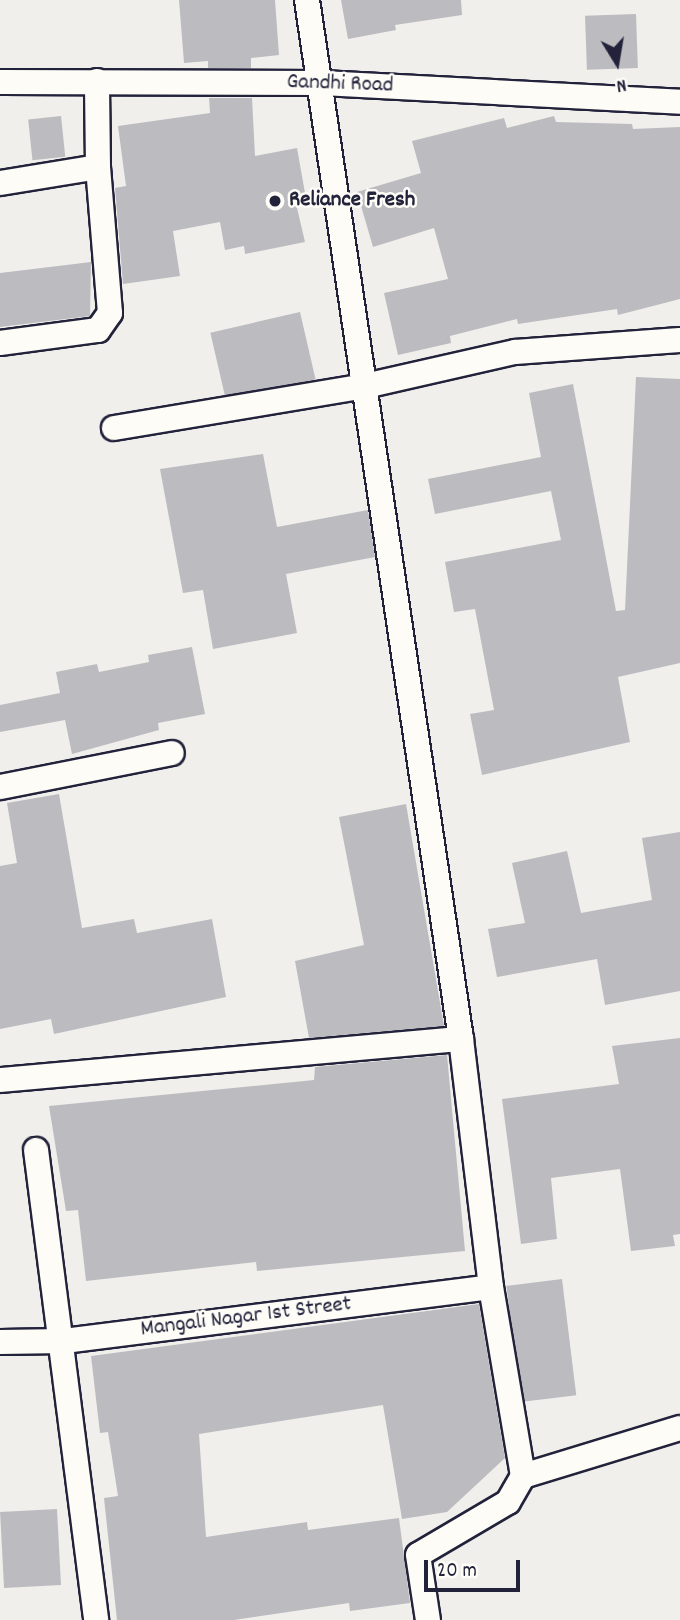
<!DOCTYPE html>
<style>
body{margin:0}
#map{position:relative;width:680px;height:1620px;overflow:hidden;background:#f0efec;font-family:Dekko,sans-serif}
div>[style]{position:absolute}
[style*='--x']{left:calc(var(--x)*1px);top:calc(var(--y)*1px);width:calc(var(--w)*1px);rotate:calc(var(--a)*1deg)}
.building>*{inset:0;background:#bcbcc0;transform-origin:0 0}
.roads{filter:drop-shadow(2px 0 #22223b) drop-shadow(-2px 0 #22223b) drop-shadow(0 2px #22223b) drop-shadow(0 -2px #22223b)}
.minor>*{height:24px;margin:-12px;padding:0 12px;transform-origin:12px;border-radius:12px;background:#fdfcf7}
.dots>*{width:19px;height:19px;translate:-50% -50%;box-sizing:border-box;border:4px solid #fdfcf7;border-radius:50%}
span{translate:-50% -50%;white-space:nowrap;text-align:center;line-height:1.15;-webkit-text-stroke:5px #fdfcf7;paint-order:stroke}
.street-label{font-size:23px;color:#22223b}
.poi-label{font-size:23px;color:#22223b;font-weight:700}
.left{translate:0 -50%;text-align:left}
.north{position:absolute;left:582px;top:28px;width:70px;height:70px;-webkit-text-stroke:5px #fdfcf7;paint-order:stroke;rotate:169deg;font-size:19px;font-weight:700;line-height:28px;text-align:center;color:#22223b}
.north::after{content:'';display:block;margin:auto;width:24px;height:32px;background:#22223b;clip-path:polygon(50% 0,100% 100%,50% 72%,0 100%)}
.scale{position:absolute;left:424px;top:1560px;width:96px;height:32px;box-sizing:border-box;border:4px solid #22223b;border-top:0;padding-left:9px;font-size:21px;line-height:24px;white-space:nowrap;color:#22223b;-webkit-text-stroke:5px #fdfcf7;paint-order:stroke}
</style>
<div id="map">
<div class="building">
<i style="clip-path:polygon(179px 0,275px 0,279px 55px,251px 58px,251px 68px,208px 68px,208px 61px,184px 63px)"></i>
<i style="clip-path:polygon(341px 0,461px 0,462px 15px,395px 25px,396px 30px,348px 39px)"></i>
<i style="left:636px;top:14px;width:54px;height:51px;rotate:88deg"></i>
<i style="clip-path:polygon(209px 98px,252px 98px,255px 156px,297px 148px,305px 193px,294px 195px,305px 242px,245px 254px,244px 246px,225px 250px,220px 222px,173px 231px,180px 276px,123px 284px,115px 188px,126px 186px,118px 126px,210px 113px)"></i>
<i style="left:61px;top:116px;width:41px;height:33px;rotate:84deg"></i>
<i style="clip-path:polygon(554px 116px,556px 122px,632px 124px,633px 129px,680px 127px,680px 299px,618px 315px,617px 309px,518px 324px,517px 319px,450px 336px,451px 343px,398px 355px,384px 293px,448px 279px,434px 228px,373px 247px,357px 192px,421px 173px,412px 141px,504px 118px,507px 128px)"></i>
<i style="clip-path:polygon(91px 262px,90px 316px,0 327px,0 273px)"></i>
<i style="left:300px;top:312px;width:69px;height:92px;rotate:77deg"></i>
<i style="clip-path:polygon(636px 377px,680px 379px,680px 663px,618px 677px,630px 742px,482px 775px,470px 714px,494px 710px,475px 609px,454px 612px,445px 562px,561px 540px,551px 491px,435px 514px,428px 479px,541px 457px,529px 393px,573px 384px,616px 611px,625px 610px)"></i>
<i style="clip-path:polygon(263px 454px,277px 527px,368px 510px,375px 557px,286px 574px,297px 633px,213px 649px,203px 590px,183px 593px,160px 469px)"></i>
<i style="clip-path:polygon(192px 647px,205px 714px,158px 723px,159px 730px,72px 754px,65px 720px,0 732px,0 705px,60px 693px,56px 672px,97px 664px,99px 672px,149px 662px,148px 655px)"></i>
<i style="clip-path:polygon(59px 794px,82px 928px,134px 919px,137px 933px,212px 919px,226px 997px,54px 1034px,51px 1019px,0 1029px,0 866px,17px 863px,7px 803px)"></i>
<i style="clip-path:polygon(406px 804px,444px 1026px,309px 1038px,295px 961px,364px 945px,339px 817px)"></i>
<i style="clip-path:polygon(680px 832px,680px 991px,605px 1005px,597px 959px,497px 977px,488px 929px,525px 923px,512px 863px,567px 851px,581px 913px,652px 900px,642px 838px)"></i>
<i style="clip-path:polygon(680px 1038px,680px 1234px,673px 1235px,675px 1246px,631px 1251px,620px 1169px,551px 1178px,557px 1239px,521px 1244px,502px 1099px,619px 1084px,612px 1046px)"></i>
<i style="clip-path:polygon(447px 1055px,465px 1251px,257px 1271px,256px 1262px,86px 1281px,78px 1210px,66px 1211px,49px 1106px,314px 1080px,315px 1067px)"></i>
<i style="left:562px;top:1279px;width:117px;height:56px;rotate:83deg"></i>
<i style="clip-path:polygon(479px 1304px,505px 1458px,447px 1512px,402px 1519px,383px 1405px,199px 1434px,206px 1537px,307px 1522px,308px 1530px,399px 1518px,410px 1603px,350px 1611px,349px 1603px,234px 1620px,117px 1620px,104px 1498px,118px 1496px,108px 1432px,100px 1433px,91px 1356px)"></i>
<i style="left:57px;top:1509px;width:76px;height:57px;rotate:87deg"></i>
</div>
<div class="roads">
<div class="minor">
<i style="--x:307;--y:0;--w:1050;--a:81.57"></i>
<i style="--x:461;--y:1039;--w:250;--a:83.1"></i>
<i style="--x:491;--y:1287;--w:192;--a:80.4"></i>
<i style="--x:523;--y:1476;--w:30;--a:120"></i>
<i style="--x:508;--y:1502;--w:104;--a:149.5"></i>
<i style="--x:418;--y:1555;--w:66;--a:81.3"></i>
<i style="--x:0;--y:82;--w:322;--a:0.2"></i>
<i style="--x:322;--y:83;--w:359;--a:3"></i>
<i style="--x:0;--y:183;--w:99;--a:-9.3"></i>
<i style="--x:0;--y:343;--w:99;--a:-7.6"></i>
<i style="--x:98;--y:330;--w:21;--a:-55"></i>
<i style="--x:110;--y:313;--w:146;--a:-94.7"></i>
<i style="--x:98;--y:167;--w:86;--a:-90.7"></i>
<i style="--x:114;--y:428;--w:254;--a:-9.5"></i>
<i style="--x:365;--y:386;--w:154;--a:-12.8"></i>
<i style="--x:515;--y:352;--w:165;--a:-4.2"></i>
<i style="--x:0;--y:787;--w:175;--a:-11.2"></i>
<i style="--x:0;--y:1080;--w:463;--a:-5.1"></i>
<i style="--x:36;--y:1150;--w:474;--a:82.7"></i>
<i style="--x:0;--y:1342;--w:64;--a:-0.9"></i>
<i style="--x:64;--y:1341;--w:430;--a:-7.2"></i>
<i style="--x:523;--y:1476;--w:164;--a:-17"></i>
</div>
</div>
<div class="dots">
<i style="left:275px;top:201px;background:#22223b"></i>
</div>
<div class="street-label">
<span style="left:340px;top:85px;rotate:2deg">Gandhi Road</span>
<span style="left:246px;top:1318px;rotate:-7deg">Mangali Nagar 1st Street</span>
</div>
<div class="poi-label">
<span class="left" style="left:289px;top:201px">Reliance Fresh</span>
</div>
<div class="north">N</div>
<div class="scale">20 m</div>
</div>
